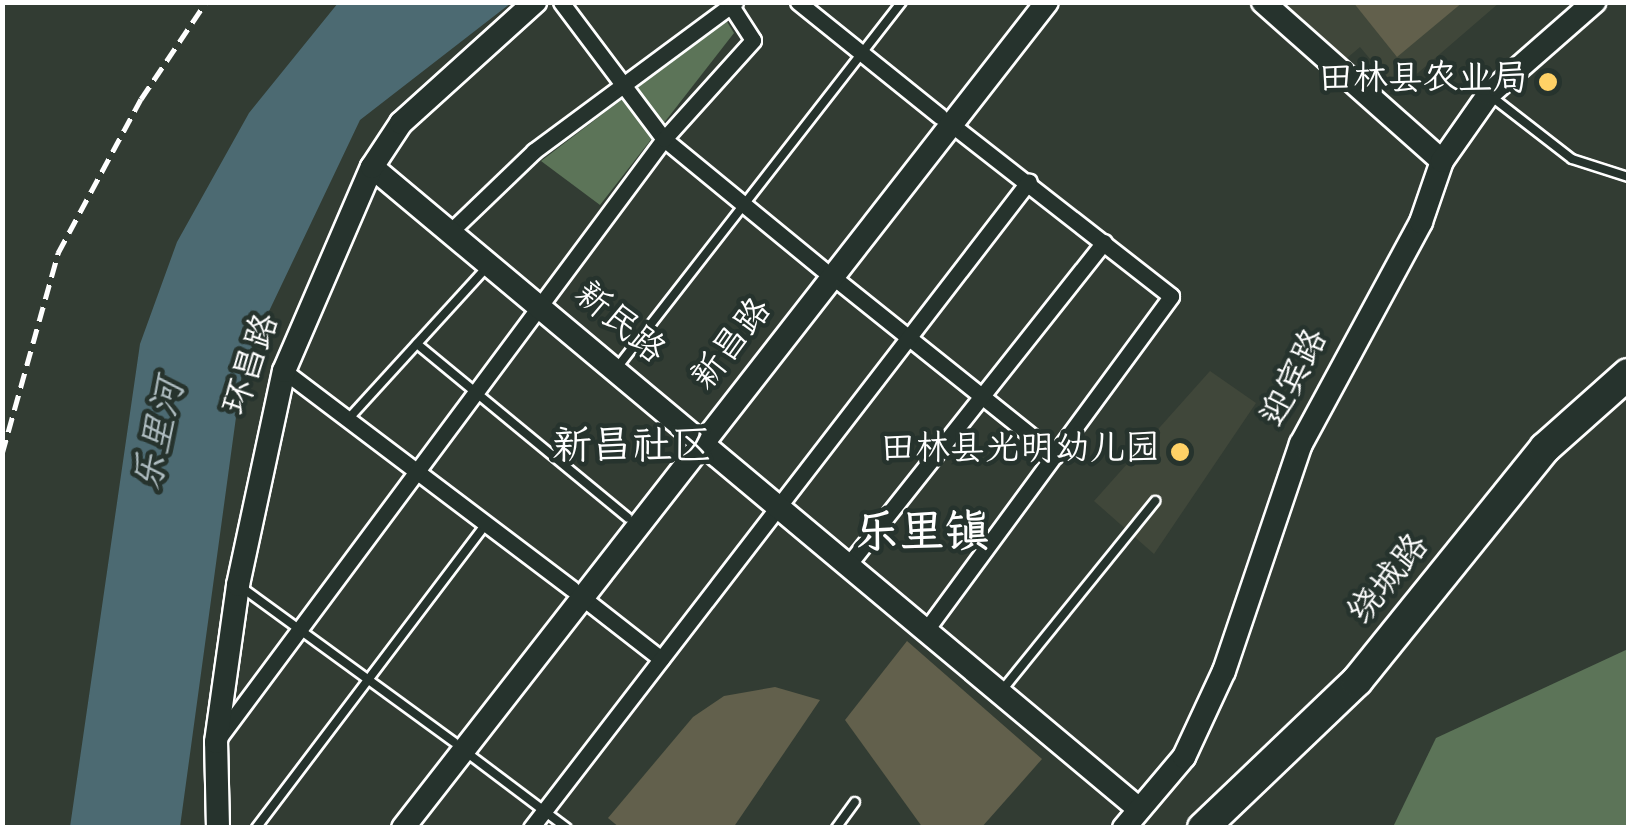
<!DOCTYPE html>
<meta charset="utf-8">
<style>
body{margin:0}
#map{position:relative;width:1631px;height:830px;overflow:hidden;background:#323c33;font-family:Dekko,"LXGW WenKai TC",sans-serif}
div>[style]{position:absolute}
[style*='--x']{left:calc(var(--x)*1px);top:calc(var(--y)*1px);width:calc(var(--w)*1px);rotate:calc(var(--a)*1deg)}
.built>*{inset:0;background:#40473a}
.green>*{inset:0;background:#5c7458}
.water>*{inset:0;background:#4c6a72}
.building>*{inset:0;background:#62604c}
.roads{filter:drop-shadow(2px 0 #fff) drop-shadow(-2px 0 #fff) drop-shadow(0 2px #fff) drop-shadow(0 -2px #fff)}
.lane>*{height:8px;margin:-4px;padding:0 4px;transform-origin:4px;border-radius:4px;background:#26332d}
.street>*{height:15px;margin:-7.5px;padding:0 7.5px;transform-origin:7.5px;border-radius:7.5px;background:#26332d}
.secondary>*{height:22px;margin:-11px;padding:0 11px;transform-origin:11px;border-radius:11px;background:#26332d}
.highway>*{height:30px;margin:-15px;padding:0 15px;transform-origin:15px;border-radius:15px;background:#26332d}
.rail>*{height:5px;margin-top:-2.5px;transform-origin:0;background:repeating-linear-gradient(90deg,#fff 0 15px,transparent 0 23px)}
.dots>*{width:28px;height:28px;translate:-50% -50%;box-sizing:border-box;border:5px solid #26332d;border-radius:50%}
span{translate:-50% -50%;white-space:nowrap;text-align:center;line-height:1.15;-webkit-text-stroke:9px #26332d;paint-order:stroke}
.poi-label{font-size:35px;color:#fff}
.right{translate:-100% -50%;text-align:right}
.street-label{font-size:35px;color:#fff}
.water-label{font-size:38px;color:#aebcc0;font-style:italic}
.quarter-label{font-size:40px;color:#fff}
.district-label{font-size:45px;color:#fff;font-weight:700}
.frame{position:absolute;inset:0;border:5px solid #fff;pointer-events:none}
</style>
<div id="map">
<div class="built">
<i style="clip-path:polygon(1277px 3px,1499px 3px,1397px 91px,1360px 47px,1340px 64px)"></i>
<i style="clip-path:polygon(1210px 371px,1256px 403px,1154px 554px,1094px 501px)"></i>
</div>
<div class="green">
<i style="clip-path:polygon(726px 20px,734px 33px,600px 205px,541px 161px)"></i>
<i style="clip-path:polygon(1628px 649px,1628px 827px,1393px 827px,1436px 738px)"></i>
</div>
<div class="water">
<i style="clip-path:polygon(338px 3px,511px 3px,360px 120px,243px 366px,180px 827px,70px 827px,140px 344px,177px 242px,249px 113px)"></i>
</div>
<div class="building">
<i style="clip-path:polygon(1353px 2px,1463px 2px,1397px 57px)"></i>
<i style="clip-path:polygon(907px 641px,1042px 759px,981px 828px,923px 828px,845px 720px)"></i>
<i style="clip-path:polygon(775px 687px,820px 700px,733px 828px,620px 828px,608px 818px,693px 717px,724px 696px)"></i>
</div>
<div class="roads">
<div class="lane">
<i style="--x:1492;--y:97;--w:101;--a:37.8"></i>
<i style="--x:1572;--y:159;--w:59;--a:17.8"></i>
<i style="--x:417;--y:344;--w:273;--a:39.5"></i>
<i style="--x:616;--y:369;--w:465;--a:-52.1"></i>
<i style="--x:350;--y:417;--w:203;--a:-47.6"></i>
<i style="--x:244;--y:589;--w:260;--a:36.1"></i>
<i style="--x:1003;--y:689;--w:242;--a:-51"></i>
<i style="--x:466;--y:752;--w:126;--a:37"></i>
<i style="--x:256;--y:828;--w:383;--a:-52.9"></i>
<i style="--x:836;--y:828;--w:32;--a:-54"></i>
</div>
<div class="street">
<i style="--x:561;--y:2;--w:171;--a:53.1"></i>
<i style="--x:664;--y:139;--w:205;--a:39.4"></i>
<i style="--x:798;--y:2;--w:182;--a:38.8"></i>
<i style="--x:451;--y:231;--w:115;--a:-43.9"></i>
<i style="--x:534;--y:151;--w:250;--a:-36.5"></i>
<i style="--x:833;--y:277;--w:285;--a:38.7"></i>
<i style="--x:284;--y:371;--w:361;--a:37.1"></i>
<i style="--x:848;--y:565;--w:412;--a:-51.6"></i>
<i style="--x:583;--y:598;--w:99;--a:38"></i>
<i style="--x:926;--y:630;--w:414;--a:-53.7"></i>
<i style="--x:1171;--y:296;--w:278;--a:-142"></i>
<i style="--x:218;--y:739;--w:748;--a:-53.38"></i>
<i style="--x:664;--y:139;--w:133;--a:-48"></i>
<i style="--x:753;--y:40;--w:40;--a:-122.9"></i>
<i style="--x:531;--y:828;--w:816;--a:-52.41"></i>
</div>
<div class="secondary">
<i style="--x:1263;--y:2;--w:239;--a:41.6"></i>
<i style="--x:372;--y:167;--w:1000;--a:39.93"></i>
<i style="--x:218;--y:828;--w:86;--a:-91.3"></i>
<i style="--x:216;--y:742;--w:159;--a:-82"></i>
<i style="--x:238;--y:585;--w:219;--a:-77.9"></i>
<i style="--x:284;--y:371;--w:222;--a:-66.7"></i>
<i style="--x:372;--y:167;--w:53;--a:-56.6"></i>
<i style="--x:401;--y:123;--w:181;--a:-42.1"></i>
<i style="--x:403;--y:828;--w:1047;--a:-52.06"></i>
<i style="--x:1124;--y:828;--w:93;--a:-49.8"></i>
<i style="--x:1184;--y:757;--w:95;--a:-65.1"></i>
<i style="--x:1224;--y:671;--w:240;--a:-71.3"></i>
<i style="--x:1301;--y:444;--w:252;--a:-61.6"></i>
<i style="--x:1421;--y:222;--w:65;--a:-71"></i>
<i style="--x:1442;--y:161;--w:82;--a:-55"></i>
<i style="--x:1489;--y:94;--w:140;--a:-41.2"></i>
</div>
<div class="highway">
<i style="--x:1203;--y:828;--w:213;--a:-43.7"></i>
<i style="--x:1357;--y:681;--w:299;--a:-51.1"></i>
<i style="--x:1545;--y:448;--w:111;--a:-41.7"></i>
</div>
</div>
<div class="rail">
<i style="--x:2;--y:454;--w:209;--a:-74.4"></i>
<i style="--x:58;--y:253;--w:175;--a:-61.7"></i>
<i style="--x:141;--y:99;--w:117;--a:-56.2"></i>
</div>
<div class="dots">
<i style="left:1548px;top:82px;background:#ffd166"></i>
<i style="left:1180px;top:452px;background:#ffd166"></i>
</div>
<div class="poi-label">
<span class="right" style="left:1528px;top:82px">田林县农业局</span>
<span class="right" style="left:1160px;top:452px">田林县光明幼儿园</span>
</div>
<div class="street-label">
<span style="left:618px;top:325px;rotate:40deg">新民路</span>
<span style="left:734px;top:346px;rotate:-52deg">新昌路</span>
<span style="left:254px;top:365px;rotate:-71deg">环昌路</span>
<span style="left:1297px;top:379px;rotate:-63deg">迎宾路</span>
<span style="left:1391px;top:581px;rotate:-51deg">绕城路</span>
</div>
<div class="water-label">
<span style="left:163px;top:436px;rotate:-77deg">乐里河</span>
</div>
<div class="quarter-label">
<span style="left:632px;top:451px">新昌社区</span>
</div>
<div class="district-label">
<span style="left:922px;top:538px">乐里镇</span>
</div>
<div class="frame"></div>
</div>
